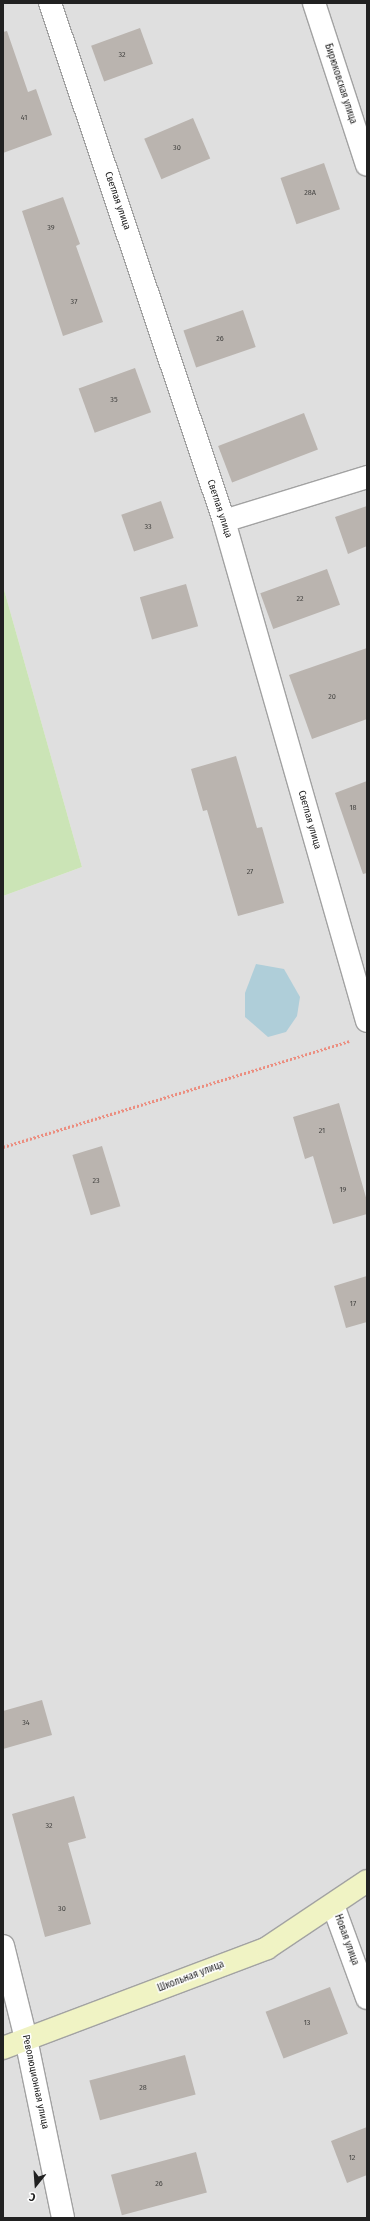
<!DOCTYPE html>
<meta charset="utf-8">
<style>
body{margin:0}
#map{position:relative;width:370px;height:2221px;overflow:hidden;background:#f1eee9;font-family:"Fira Sans Condensed",sans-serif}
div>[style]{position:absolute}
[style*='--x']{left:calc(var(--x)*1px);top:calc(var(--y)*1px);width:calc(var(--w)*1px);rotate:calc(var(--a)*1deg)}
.residential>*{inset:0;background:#dfdfdf}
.grass>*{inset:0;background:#cbe4b6}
.water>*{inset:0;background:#afced9}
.building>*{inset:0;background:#bab4af;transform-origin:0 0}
.path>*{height:2.5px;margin-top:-1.25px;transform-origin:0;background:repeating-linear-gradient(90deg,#eb8e80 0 2px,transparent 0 4px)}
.roads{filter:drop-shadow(1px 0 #a2a2a2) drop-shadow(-1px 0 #a2a2a2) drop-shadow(0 1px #a2a2a2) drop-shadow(0 -1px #a2a2a2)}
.street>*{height:22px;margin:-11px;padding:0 11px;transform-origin:11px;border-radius:11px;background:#fff}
.secondary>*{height:22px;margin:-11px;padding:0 11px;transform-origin:11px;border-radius:11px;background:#f0f3c4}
span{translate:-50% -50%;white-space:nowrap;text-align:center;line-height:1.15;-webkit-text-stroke:3px #fff;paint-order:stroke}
.number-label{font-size:8px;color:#474644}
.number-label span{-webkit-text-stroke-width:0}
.street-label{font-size:10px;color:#212121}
.frame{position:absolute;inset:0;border:4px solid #212121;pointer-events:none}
.north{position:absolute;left:16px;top:2165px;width:40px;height:40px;-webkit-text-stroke:3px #fff;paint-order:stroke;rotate:197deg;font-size:11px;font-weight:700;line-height:16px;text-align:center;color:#212121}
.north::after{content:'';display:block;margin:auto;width:14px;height:18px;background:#212121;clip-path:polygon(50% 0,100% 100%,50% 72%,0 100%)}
</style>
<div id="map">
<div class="residential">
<i style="clip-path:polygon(3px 3px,367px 3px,367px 2218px,3px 2218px,3px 896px,82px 867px,3px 586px)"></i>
</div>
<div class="grass">
<i style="clip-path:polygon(3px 586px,82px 867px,3px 896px)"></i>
</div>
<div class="water">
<i style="clip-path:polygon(256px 964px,284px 969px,300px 997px,297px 1016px,286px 1032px,268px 1037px,245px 1017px,245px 993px)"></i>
</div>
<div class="building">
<i style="left:140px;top:28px;width:38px;height:52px;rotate:70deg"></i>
<i style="clip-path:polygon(7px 31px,28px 92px,36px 89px,52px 135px,3px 153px,3px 32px)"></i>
<i style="left:193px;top:118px;width:44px;height:53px;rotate:67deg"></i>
<i style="left:324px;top:163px;width:49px;height:46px;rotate:71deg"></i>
<i style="clip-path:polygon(63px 197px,80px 244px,76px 246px,103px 322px,63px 336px,22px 211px)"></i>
<i style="left:243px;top:310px;width:39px;height:63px;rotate:71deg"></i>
<i style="left:135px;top:368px;width:47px;height:60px;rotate:70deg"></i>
<i style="left:304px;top:413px;width:39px;height:92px;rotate:69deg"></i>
<i style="left:161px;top:501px;width:39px;height:42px;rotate:71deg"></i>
<i style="clip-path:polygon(367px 506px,367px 546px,348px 554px,335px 517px)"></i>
<i style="left:327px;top:569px;width:38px;height:71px;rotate:70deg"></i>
<i style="left:186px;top:584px;width:44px;height:48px;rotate:74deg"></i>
<i style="clip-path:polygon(367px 648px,367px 719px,312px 739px,289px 675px)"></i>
<i style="clip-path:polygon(236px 756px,257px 828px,262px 827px,284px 903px,238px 916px,207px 810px,203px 811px,191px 769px)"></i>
<i style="clip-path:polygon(367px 781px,367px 873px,363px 874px,335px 793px)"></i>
<i style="clip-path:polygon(339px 1103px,367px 1201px,367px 1214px,333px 1224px,313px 1156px,305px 1159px,293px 1117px)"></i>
<i style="left:102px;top:1146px;width:63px;height:31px;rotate:73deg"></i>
<i style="clip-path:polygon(367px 1276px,367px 1322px,346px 1328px,334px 1286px)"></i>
<i style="clip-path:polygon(42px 1700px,52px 1735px,3px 1749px,3px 1711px)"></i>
<i style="clip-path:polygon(74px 1796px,86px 1838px,68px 1843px,91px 1924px,45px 1937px,12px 1814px)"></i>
<i style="left:330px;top:1987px;width:50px;height:69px;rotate:69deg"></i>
<i style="left:185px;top:2055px;width:41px;height:99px;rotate:75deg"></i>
<i style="clip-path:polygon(367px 2127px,367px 2175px,347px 2183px,331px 2141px)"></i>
<i style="left:196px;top:2152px;width:42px;height:88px;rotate:75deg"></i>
</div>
<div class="path">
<i style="--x:3;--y:1147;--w:362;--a:-17"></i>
</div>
<div class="roads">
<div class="street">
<i style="--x:50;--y:3;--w:546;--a:71.43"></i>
<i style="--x:224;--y:521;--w:520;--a:74.04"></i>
<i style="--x:314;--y:3;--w:170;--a:71.9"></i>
<i style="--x:224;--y:521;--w:150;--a:-17.1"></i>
<i style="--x:333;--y:1905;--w:99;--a:69.9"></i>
<i style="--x:3;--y:1946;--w:96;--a:76.1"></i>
<i style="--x:26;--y:2039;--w:183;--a:78.3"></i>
</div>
<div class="secondary">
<i style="--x:3;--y:2048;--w:282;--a:-20.7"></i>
<i style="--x:267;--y:1948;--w:120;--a:-33.8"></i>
</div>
</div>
<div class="number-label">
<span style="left:122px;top:55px">32</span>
<span style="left:24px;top:118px">41</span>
<span style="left:177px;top:148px">30</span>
<span style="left:310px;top:193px">28А</span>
<span style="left:51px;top:228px">39</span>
<span style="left:74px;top:302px">37</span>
<span style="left:220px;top:339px">26</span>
<span style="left:114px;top:400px">35</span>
<span style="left:148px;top:527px">33</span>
<span style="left:300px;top:599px">22</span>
<span style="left:332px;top:697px">20</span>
<span style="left:353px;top:808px">18</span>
<span style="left:250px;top:872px">27</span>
<span style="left:322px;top:1131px">21</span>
<span style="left:96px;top:1181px">23</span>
<span style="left:343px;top:1190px">19</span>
<span style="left:353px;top:1304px">17</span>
<span style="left:26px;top:1723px">34</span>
<span style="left:49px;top:1826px">32</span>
<span style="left:62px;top:1909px">30</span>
<span style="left:307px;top:2023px">13</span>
<span style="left:143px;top:2088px">28</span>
<span style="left:352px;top:2158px">12</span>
<span style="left:159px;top:2184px">26</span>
</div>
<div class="street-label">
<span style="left:340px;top:84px;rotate:72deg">Бирюковская улица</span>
<span style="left:117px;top:201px;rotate:71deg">Светлая улица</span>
<span style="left:219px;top:509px;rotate:72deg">Светлая улица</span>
<span style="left:309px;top:820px;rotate:74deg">Светлая улица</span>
<span style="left:346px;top:1940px;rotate:70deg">Новая улица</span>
<span style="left:191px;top:1977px;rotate:-21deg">Школьная улица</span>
<span style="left:35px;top:2082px;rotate:78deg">Революционная улица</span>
</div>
<div class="frame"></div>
<div class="north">С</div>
</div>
